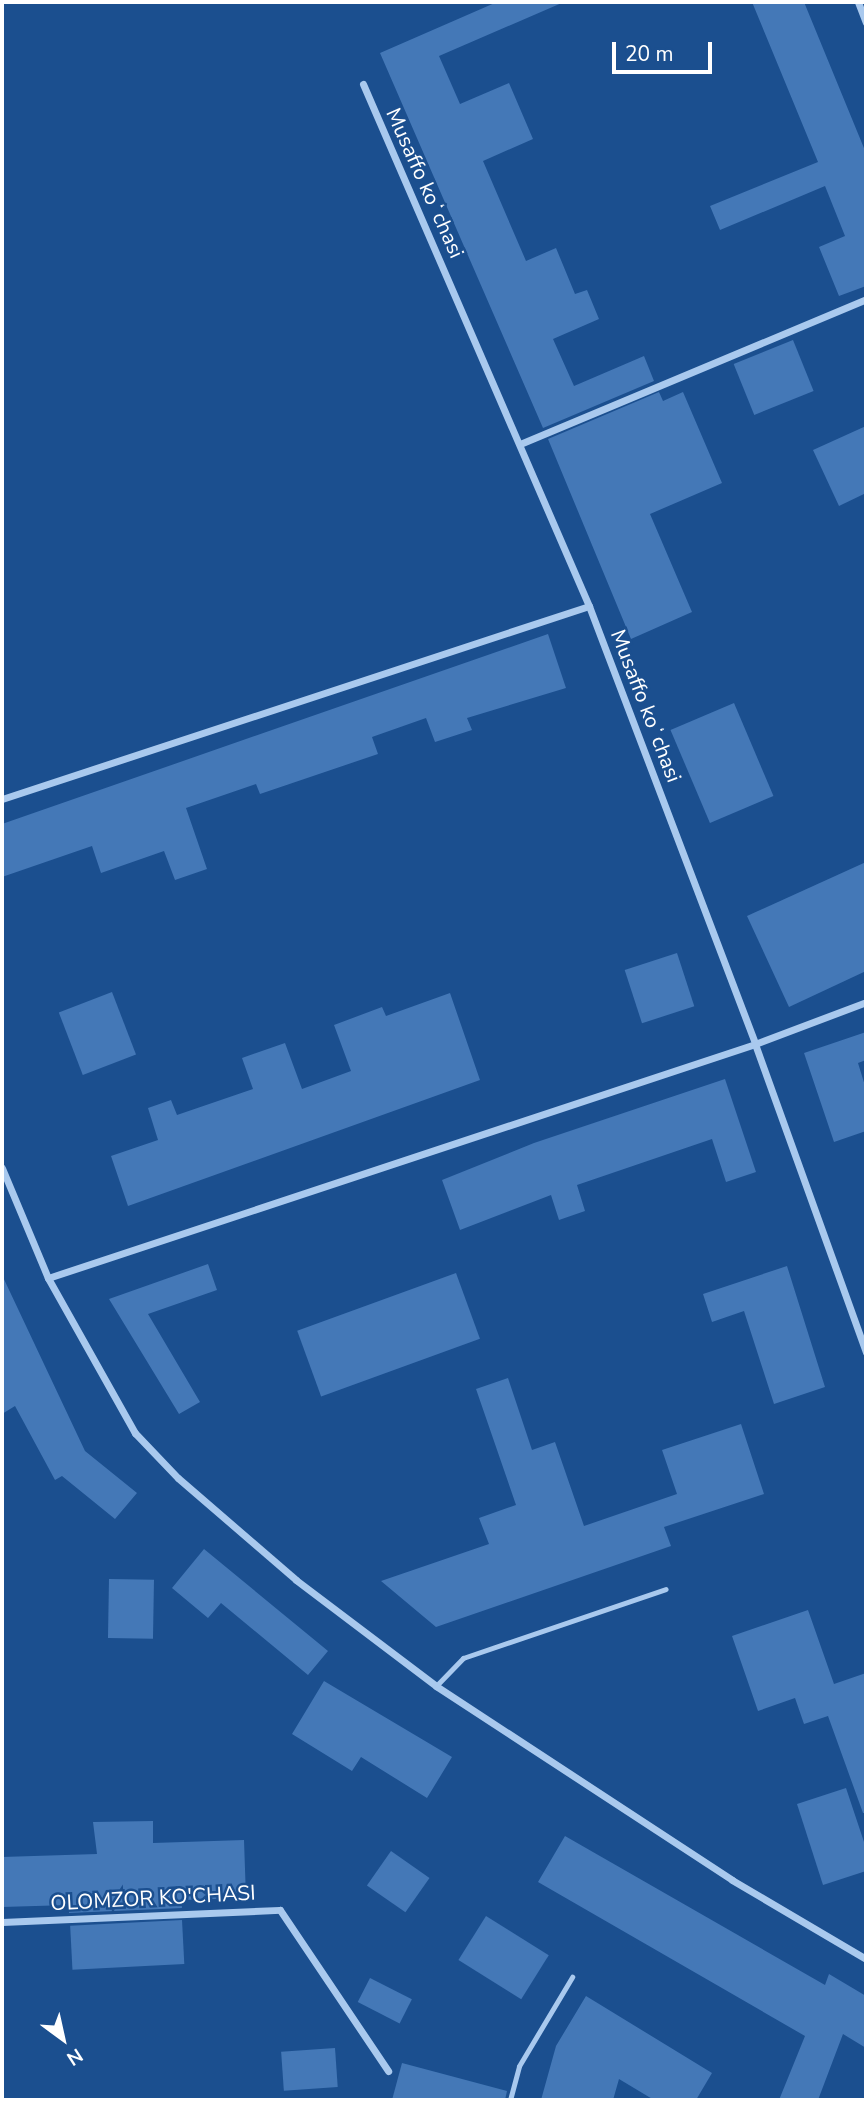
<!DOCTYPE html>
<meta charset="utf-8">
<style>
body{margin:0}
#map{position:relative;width:868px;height:2102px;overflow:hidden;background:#1b4f8f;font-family:"Nunito Sans",sans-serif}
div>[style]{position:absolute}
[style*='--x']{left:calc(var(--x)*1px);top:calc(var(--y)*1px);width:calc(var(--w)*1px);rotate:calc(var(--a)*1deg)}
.building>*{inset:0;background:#4478b7;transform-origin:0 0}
.lane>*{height:5px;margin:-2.5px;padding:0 2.5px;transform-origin:2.5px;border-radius:2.5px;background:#a9c9ee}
.street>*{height:7px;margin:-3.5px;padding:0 3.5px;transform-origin:3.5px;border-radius:3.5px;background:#a9c9ee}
span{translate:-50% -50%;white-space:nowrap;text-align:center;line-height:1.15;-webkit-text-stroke:5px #1b4f8f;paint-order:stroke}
.street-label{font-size:21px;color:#fff}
.frame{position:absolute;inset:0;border:4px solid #fff;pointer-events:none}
.north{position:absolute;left:28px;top:2004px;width:70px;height:70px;-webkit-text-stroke:5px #1b4f8f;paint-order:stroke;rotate:147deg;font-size:19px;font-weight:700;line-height:28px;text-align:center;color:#fff}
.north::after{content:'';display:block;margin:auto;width:24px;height:32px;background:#fff;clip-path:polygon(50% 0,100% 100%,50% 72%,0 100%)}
.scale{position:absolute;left:612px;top:42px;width:100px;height:32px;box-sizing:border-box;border:4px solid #fff;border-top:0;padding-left:9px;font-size:21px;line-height:24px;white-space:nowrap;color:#fff;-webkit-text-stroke:5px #1b4f8f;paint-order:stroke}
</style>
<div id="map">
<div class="building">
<i style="clip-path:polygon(497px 2px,564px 2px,439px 56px,460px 104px,509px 83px,533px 139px,483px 161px,526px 261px,556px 248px,575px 294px,587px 290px,599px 319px,553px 339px,574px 386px,644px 356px,654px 381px,543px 428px,380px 53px)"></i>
<i style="clip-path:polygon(752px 2px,804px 2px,866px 153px,866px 286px,839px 296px,819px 247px,845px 236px,825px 186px,720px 230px,710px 206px,818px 162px)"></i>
<i style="left:793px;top:340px;width:55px;height:64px;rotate:68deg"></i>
<i style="clip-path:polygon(659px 392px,663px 401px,683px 392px,722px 483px,650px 514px,692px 612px,631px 639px,548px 439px)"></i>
<i style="clip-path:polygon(866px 426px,866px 493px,839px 506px,813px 450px)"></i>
<i style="clip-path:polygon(548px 634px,566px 688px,467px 718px,472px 730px,435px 742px,426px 718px,372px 737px,378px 754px,260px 794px,256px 784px,186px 808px,207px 869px,175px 880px,164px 851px,101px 873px,92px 846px,2px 877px,2px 824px)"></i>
<i style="left:734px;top:703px;width:101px;height:69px;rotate:67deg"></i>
<i style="clip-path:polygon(866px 862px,866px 971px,789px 1007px,747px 916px)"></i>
<i style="left:677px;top:953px;width:56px;height:55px;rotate:72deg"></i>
<i style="left:112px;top:992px;width:67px;height:57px;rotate:69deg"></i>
<i style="clip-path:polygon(450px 993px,480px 1080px,128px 1206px,111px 1156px,158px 1140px,148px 1108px,171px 1100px,177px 1115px,253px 1089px,242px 1058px,285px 1043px,302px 1089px,351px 1071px,334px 1025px,382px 1007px,386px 1016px)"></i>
<i style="clip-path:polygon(866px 1032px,866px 1060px,858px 1063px,866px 1089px,866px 1131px,834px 1142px,804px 1053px)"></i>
<i style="clip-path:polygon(725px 1079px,756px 1172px,726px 1182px,712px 1139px,577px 1185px,585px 1211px,559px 1220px,551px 1195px,460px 1230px,442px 1180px,534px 1143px)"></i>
<i style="clip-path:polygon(208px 1264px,217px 1290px,148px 1314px,200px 1402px,179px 1414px,109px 1299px)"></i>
<i style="clip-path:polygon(787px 1266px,825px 1387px,774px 1404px,744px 1311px,712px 1322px,703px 1294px)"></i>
<i style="left:456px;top:1273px;width:70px;height:169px;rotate:70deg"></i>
<i style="clip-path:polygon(2px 1275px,85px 1451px,137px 1493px,115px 1519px,62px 1476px,55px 1480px,15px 1406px,2px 1414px)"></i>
<i style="clip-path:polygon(508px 1378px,532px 1450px,555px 1442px,584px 1526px,677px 1494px,662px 1450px,741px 1424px,764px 1494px,664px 1527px,671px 1546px,436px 1627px,381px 1581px,489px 1544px,479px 1518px,516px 1505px,476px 1389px)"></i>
<i style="clip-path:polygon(204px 1549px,328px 1651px,308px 1675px,221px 1603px,208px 1618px,172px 1588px)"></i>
<i style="left:109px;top:1579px;width:45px;height:59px;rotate:1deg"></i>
<i style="clip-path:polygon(808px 1610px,834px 1684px,866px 1673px,866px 1813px,863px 1813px,828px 1716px,804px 1724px,795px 1698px,758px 1711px,732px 1636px)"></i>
<i style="clip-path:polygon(324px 1681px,452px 1757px,427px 1798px,361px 1757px,352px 1771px,292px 1734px)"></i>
<i style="clip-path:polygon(846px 1788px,866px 1848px,866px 1871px,823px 1885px,797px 1804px)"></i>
<i style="clip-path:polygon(153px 1821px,153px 1843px,244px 1840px,246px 1898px,181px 1900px,182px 1908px,69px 1913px,69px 1905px,2px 1907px,2px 1857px,97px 1854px,93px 1822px)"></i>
<i style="clip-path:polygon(565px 1836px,825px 1985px,829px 1974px,866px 1996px,866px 2048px,843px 2034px,818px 2100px,779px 2100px,805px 2036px,538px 1882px)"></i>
<i style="left:391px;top:1851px;width:47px;height:42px;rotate:35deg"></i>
<i style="left:486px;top:1916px;width:74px;height:52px;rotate:32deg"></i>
<i style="left:182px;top:1920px;width:44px;height:112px;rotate:87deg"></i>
<i style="left:370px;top:1978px;width:47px;height:27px;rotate:27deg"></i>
<i style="clip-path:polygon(586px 1996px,712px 2073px,696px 2100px,654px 2100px,619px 2079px,613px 2100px,541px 2100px,556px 2046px)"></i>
<i style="left:335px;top:2048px;width:39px;height:54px;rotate:86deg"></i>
<i style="clip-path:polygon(402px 2063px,507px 2091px,505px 2100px,392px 2100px)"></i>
</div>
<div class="lane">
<i style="--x:436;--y:1686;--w:39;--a:-46"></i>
<i style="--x:463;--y:1658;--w:214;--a:-18.8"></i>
<i style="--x:510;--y:2100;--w:35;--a:-75"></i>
<i style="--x:519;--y:2066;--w:104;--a:-59.2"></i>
</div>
<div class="street">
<i style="--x:858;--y:2;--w:22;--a:69"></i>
<i style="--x:363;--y:84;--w:569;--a:66.59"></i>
<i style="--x:589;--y:606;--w:468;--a:69.2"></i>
<i style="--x:755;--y:1044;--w:328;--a:70.2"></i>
<i style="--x:520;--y:444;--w:375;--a:-22.7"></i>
<i style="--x:2;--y:799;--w:618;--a:-18.2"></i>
<i style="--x:2;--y:1168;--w:119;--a:67.3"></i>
<i style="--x:48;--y:1278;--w:178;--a:60.7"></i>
<i style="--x:135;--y:1433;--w:62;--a:46.3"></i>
<i style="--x:178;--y:1478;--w:156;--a:40.8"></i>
<i style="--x:296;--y:1580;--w:176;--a:37.1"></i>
<i style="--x:436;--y:1686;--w:354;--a:33.2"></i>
<i style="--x:732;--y:1880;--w:156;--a:30.5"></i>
<i style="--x:48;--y:1278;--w:745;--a:-18.31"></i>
<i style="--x:755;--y:1044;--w:119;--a:-20.7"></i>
<i style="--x:2;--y:1922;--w:278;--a:-2.5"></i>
<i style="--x:280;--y:1910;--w:194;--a:56.1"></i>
</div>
<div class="street-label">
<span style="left:425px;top:183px;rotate:66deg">Musaffo koʻchasi</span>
<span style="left:646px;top:706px;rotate:69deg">Musaffo koʻchasi</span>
<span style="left:153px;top:1898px;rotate:-3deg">OLOMZOR KO'CHASI</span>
</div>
<div class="frame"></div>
<div class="north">N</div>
<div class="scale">20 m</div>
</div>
